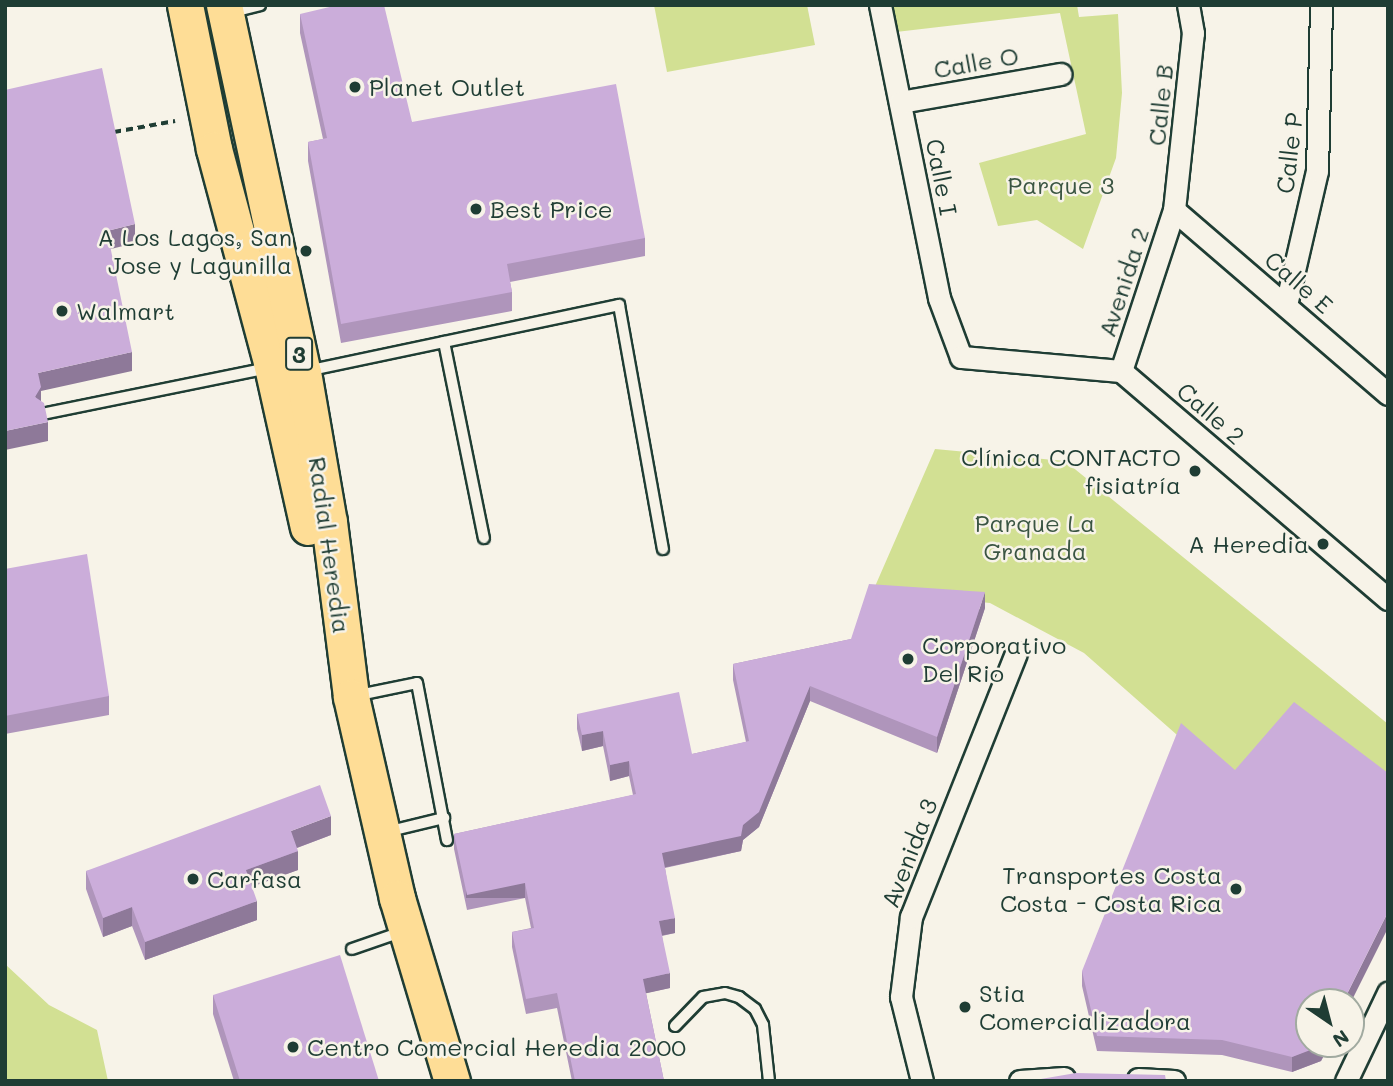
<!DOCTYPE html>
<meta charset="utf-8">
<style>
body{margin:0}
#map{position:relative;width:1393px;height:1086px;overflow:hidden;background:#f7f3e8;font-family:Mali,sans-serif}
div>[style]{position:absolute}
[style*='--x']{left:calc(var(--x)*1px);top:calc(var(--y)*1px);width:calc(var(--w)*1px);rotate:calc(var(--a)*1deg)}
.green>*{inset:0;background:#d2e093}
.path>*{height:3.5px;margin-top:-1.75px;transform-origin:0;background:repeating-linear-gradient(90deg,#1f3d34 0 7px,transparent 0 12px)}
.roads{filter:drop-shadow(2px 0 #1f3d34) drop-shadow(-2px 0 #1f3d34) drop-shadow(0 2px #1f3d34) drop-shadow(0 -2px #1f3d34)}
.lane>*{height:10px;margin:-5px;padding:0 5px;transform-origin:5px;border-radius:5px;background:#f7f3e8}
.street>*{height:21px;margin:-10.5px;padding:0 10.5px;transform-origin:10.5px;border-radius:10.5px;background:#f7f3e8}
.primary>*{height:35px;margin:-17.5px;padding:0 17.5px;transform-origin:17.5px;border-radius:17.5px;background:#fedd96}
.wall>*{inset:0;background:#af95bb}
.shaded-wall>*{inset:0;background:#8e7999;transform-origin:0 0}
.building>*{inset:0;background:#cbadda}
.dots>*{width:19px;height:19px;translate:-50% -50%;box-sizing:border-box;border:4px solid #f7f3e8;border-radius:50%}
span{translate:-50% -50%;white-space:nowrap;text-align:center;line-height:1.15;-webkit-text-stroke:5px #f7f3e8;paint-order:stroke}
.shield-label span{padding:2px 5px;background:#f7f3e8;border:2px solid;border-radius:5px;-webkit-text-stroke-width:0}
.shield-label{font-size:23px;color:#1f3d34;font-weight:700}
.street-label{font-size:24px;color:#1f3d34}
.poi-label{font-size:24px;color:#1f3d34}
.left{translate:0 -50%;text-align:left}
.right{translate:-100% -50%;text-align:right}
.park-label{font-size:24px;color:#3a5542}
.frame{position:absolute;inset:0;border:7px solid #1f3d34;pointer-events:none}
.north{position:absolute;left:1295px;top:988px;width:70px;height:70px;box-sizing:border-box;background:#f7f3e8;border:2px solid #a1aaa0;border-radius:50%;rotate:145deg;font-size:19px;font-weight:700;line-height:28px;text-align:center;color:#1f3d34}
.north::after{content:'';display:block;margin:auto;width:24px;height:32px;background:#1f3d34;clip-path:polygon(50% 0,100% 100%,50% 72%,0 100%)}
</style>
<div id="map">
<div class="green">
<i style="clip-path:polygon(654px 5px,807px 5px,815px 45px,667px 72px)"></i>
<i style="clip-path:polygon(1077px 5px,1079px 17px,1118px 14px,1122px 93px,1116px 158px,1083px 249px,1037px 220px,998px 226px,979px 163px,1086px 134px,1060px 13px,896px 32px,892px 6px)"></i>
<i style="clip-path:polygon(935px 449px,1065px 461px,1388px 724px,1388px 788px,1235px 786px,1084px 653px,990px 603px,873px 591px)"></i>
<i style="clip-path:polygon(5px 964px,49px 1005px,97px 1030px,108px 1081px,5px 1081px)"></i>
</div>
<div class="path">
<i style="--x:114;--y:132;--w:62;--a:-10.2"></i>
</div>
<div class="roads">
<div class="lane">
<i style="--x:229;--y:13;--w:32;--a:-14"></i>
<i style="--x:444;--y:342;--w:200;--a:78.5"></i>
<i style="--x:306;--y:371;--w:320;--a:-11.9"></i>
<i style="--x:619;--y:305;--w:248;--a:79.8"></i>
<i style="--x:42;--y:414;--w:232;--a:-11.5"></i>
<i style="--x:354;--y:696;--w:64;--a:-11.7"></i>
<i style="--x:417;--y:683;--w:160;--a:79.2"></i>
<i style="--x:386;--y:832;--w:60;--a:-13.6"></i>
<i style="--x:352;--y:949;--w:55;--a:-19.1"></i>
<i style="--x:675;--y:1026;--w:40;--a:-46"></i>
<i style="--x:703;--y:997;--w:22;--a:-10"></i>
<i style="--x:725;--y:993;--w:15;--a:16"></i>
<i style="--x:739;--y:997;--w:20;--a:37"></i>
<i style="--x:755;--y:1009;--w:18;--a:63"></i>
<i style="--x:763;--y:1025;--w:56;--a:83.9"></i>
</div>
<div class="street">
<i style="--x:880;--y:5;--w:299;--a:78.6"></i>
<i style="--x:939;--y:298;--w:63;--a:69.6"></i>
<i style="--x:961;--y:357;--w:161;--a:5"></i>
<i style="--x:1121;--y:371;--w:351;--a:40.5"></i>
<i style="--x:900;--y:102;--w:163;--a:-9.9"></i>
<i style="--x:1174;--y:210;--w:282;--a:40.7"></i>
<i style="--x:1286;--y:305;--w:138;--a:-77"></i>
<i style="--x:1317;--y:171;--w:166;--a:-88.6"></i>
<i style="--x:1121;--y:371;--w:169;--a:-71.8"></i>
<i style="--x:1174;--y:210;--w:178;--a:-83.9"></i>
<i style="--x:1193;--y:33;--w:28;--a:-100"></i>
<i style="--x:1138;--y:1079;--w:36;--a:3"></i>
<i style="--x:922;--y:1081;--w:87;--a:-104"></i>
<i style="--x:901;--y:997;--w:81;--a:-82.9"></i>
<i style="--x:911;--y:917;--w:284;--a:-68.3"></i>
<i style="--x:1020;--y:1081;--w:44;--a:-3.9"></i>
<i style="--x:1346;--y:1081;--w:98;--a:-64.5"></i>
</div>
<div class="primary">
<i style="--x:185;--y:5;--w:147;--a:78.6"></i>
<i style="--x:214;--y:149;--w:220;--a:75"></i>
<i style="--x:271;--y:362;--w:169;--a:77.4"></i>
<i style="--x:224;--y:5;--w:375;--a:77.9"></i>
<i style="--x:303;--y:372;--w:152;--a:80.2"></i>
<i style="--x:329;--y:522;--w:176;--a:82.8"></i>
<i style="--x:351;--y:697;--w:206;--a:77.1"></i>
<i style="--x:397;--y:898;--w:191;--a:73.3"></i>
</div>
</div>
<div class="wall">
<i style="clip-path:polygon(300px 14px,412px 122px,645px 238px,645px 256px,510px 282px,512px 292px,512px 311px,341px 343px,308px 161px,308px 142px,323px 139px,300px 33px)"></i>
<i style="clip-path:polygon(5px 569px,109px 696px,109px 715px,5px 734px)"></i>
<i style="clip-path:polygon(985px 608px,937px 753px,810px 701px,759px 827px,743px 840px,741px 851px,665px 868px,675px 933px,662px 936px,670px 988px,646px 993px,664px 1081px,572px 1081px,557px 1008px,526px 1014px,512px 947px,512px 932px,531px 928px,525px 898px,467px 910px,454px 849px,454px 834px,633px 795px,629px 776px,610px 781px,603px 746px,582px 751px,577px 729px,577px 714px,692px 754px,746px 742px,733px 680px,733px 664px,851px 639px)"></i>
<i style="clip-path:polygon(331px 835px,297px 848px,298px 870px,251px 886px,257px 920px,145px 960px,132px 926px,103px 937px,86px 889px,86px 871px)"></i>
<i style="clip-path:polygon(1082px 971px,1309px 1044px,1330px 1044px,1321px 1061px,1292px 1072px,1222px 1055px,1097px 1051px,1082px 986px)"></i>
<i style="clip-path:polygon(213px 995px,379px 1081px,234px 1081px,213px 1014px)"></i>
</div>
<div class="shaded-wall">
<i style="clip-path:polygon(135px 224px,135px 243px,107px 250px,107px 231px)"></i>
<i style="clip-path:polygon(132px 352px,132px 371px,41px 391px,41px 406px,35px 397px,38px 373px)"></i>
<i style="clip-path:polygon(48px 422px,48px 441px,5px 450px,5px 431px)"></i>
<i style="clip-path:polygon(985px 592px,985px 608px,937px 753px,937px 737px)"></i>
<i style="clip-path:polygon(810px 686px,810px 701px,759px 827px,743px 840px,741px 851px,662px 868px,662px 853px,743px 825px)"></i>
<i style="clip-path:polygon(603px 731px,603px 746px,582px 751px,582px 735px)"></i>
<i style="clip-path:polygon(629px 761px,629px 776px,610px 781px,610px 765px)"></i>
<i style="clip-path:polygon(331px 816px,331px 835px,291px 850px,291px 831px)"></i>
<i style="clip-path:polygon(298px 851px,298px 870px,246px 889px,246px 870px)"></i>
<i style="left:525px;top:883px;width:15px;height:59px;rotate:90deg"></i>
<i style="clip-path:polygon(257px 901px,257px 920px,145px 960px,145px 942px)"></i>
<i style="clip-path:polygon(132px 907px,132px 926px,103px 937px,103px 918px)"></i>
<i style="clip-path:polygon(1388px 912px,1388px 928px,1351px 1002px,1343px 1002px)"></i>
<i style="clip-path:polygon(675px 918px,675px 933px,659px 936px,659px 921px)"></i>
<i style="clip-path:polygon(670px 973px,670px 988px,643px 994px,643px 979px)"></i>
<i style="clip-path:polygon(1322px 1044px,1330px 1044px,1321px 1061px,1292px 1072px,1292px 1057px)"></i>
</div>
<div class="building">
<i style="clip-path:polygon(338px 5px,384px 5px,412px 122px,616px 84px,645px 238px,507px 264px,512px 292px,341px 324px,308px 142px,327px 138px,300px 14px)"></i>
<i style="clip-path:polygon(102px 68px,135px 224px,107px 231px,132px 352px,38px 373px,41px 387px,35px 397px,44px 403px,48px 422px,5px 431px,5px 90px)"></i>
<i style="clip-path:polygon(87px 554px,109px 696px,5px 716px,5px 569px)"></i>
<i style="clip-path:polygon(869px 584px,985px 592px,937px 737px,810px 686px,759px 812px,743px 825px,741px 836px,662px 853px,675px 918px,659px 921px,670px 973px,643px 979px,664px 1081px,575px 1081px,557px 993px,526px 999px,512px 932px,534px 928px,525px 883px,467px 895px,454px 834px,636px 794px,629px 761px,610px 765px,603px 731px,582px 735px,577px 714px,679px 692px,692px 754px,749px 741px,733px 664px,851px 639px)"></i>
<i style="clip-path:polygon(1294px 702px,1388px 773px,1388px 912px,1343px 1002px,1309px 1002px,1309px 1044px,1322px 1044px,1321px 1046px,1292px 1057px,1222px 1040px,1097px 1036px,1082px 971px,1181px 723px,1235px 770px)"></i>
<i style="clip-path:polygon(320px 785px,331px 816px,291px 831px,298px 851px,246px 870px,257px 901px,145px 942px,132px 907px,103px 918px,86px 871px)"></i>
<i style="clip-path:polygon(340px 955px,379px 1081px,240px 1081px,213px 995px)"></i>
<i style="clip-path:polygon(1076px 1073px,1165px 1075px,1166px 1081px,1029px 1081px)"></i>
</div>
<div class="dots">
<i style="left:355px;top:87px;background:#1f3d34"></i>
<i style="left:476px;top:209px;background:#1f3d34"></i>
<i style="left:306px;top:251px;background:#1f3d34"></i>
<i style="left:62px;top:311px;background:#1f3d34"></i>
<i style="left:1195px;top:471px;background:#1f3d34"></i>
<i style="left:1323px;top:544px;background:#1f3d34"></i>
<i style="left:908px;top:659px;background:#1f3d34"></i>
<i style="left:193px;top:879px;background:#1f3d34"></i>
<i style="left:1236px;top:889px;background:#1f3d34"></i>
<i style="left:965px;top:1007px;background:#1f3d34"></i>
<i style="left:293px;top:1047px;background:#1f3d34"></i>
</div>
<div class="shield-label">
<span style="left:299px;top:354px">3</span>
</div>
<div class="street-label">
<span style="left:976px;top:62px;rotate:-10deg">Calle O</span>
<span style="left:1160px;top:105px;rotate:-84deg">Calle B</span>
<span style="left:1289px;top:153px;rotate:-83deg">Calle P</span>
<span style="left:942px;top:177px;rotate:79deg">Calle I</span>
<span style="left:1123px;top:282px;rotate:-72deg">Avenida 2</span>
<span style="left:1299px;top:282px;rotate:41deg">Calle E</span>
<span style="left:1211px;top:413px;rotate:41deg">Calle 2</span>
<span style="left:330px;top:545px;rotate:82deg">Radial Heredia</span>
<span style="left:909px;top:853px;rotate:-69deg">Avenida 3</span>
</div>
<div class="poi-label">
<span class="left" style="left:369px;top:87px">Planet Outlet</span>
<span class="left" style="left:490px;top:209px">Best Price</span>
<span class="right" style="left:292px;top:251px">A Los Lagos, San<br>Jose y Lagunilla</span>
<span class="left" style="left:76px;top:311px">Walmart</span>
<span class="right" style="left:1181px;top:471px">Clínica CONTACTO<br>fisiatría</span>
<span class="right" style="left:1309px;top:544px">A Heredia</span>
<span class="left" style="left:922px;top:659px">Corporativo<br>Del Rio</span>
<span class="right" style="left:1222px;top:889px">Transportes Costa<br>Costa - Costa Rica</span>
<span class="left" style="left:207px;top:879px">Carfasa</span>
<span class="left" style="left:979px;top:1007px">Stia<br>Comercializadora</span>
<span class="left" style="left:307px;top:1047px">Centro Comercial Heredia 2000</span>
</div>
<div class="park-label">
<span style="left:1061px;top:185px">Parque 3</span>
<span style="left:1035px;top:537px">Parque La<br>Granada</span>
</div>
<div class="frame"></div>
<div class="north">N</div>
</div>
